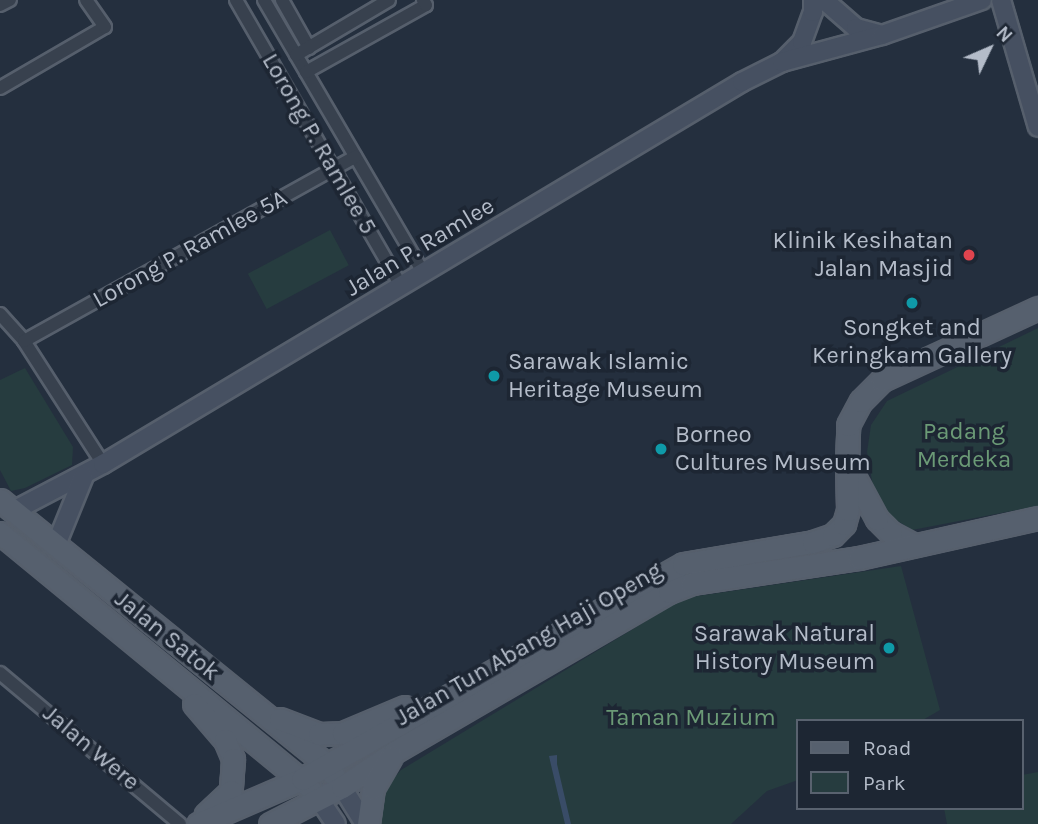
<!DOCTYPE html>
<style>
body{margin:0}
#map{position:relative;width:1038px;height:824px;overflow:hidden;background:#242f3e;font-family:Karla,sans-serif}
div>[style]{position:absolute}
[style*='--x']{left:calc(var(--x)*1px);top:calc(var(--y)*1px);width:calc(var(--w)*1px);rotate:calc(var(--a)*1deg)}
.green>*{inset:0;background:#263c3f;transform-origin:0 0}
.water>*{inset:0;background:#394c67}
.roads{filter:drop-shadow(2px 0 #565f6c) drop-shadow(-2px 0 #565f6c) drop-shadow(0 2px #565f6c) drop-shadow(0 -2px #565f6c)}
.street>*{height:12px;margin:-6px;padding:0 6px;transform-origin:6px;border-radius:6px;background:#38414e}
.secondary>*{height:18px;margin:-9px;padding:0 9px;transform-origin:9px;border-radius:9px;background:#465061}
.primary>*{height:21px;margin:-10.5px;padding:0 10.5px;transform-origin:10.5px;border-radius:10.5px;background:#56606e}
.dots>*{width:19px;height:19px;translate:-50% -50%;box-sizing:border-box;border:4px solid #1d2633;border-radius:50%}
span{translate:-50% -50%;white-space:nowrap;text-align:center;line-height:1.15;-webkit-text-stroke:7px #1d2633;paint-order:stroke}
.street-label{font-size:24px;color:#b4bcc9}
.poi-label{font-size:24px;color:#b4bcc9}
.right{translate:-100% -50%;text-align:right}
.left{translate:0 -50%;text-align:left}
.park-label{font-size:24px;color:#6b9a76}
.legend{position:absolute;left:796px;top:719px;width:228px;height:91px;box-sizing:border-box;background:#1d2633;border:2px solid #59626f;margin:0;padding:9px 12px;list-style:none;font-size:21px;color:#b4bcc9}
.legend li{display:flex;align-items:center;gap:14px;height:35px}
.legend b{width:35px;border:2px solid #59626f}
.north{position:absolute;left:954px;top:14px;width:70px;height:70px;-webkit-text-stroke:5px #1d2633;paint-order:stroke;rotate:46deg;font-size:19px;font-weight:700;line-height:28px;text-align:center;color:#b4bcc9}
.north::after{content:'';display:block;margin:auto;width:24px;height:32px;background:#b4bcc9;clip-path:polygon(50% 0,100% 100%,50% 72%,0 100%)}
</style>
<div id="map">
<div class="green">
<i style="left:330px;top:230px;width:40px;height:93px;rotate:62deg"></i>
<i style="clip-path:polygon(1038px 328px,1038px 506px,912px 530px,885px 513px,874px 492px,867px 452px,871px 425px,887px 401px)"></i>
<i style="clip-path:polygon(25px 368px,73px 447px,72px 465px,25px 488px,11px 491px,0 470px,0 380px)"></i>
<i style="clip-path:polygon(901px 566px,940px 710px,921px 721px,798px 721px,798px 780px,767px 791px,731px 824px,381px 824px,379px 816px,383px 791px,401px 770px,684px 598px)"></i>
<i style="clip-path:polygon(1038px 772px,1038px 824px,947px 824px,944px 808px,1022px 808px,1022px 775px)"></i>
</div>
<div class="water">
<i style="clip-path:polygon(557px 755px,557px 764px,571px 824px,565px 824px,551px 765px,549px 756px)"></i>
</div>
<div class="roads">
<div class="street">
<i style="--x:236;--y:0;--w:332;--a:60"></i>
<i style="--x:264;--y:0;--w:317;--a:59.7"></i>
<i style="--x:282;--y:0;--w:55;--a:60.6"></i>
<i style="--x:0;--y:5;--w:11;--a:-27"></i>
<i style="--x:296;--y:55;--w:108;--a:-30.6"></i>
<i style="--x:306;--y:72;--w:137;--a:-29.2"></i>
<i style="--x:426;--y:5;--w:6;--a:-121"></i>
<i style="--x:0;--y:88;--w:121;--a:-30.2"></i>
<i style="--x:105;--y:27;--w:33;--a:-125"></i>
<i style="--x:0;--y:314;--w:36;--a:48"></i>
<i style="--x:24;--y:341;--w:146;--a:57.3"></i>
<i style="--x:24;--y:341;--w:379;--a:-29.1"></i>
<i style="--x:0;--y:673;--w:235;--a:40"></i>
</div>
<div class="secondary">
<i style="--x:824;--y:0;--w:43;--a:41.2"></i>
<i style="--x:856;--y:28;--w:24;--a:15"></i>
<i style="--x:1001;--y:0;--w:132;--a:73.8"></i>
<i style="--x:782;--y:62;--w:28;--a:-45"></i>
<i style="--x:802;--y:42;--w:32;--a:-70"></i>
<i style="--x:813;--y:12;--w:12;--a:-90"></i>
<i style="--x:17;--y:509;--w:97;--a:-27.6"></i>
<i style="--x:103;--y:464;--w:744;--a:-30.87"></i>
<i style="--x:742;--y:82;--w:45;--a:-26.6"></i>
<i style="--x:782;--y:62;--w:104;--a:-15.1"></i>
<i style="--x:882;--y:35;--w:106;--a:-19.3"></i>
<i style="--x:56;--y:545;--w:74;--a:-67.9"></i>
<i style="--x:342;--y:787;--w:44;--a:58.1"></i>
<i style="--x:319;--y:799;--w:30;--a:56"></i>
</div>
<div class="primary">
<i style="--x:0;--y:500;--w:421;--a:39"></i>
<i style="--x:327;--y:765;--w:11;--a:56"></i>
<i style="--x:0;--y:533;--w:400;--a:39.4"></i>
<i style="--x:914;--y:545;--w:26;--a:-152"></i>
<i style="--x:891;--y:533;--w:20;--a:-135"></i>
<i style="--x:877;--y:519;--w:64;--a:-118.2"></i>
<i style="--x:847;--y:463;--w:38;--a:-88"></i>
<i style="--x:848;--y:425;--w:27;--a:-62"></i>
<i style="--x:861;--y:401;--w:30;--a:-45"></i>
<i style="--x:882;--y:380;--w:172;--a:-24.8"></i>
<i style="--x:194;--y:704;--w:48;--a:49.3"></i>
<i style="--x:225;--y:740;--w:21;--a:67"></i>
<i style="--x:233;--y:759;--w:32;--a:94"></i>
<i style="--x:231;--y:791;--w:35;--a:137"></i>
<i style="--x:280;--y:719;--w:42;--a:21"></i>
<i style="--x:319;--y:734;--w:24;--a:-2"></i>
<i style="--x:343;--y:733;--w:67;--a:-22.8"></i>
<i style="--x:198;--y:824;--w:113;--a:-23.4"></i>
<i style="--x:302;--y:779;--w:437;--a:-29.4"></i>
<i style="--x:683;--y:564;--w:132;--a:-9.6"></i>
<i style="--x:813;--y:542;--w:21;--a:-19"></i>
<i style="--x:833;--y:535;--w:16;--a:-45"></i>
<i style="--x:844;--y:524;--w:15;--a:-74"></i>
<i style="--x:848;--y:510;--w:47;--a:-91.2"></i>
<i style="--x:270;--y:824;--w:81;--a:-27.2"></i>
<i style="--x:342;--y:787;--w:63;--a:-33.9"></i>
<i style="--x:394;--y:752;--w:318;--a:-30.2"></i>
<i style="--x:669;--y:592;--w:25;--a:-21"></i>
<i style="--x:692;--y:583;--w:169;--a:-8.5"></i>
<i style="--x:859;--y:558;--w:183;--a:-12.6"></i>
<i style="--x:368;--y:824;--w:36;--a:-82"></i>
<i style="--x:373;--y:788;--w:36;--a:-60"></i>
</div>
</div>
<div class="dots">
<i style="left:969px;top:255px;background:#e0444e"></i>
<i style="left:912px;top:303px;background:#0f9aa8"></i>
<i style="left:494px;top:376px;background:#0f9aa8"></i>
<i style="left:661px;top:449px;background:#0f9aa8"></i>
<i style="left:889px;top:648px;background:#0f9aa8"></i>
</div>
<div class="street-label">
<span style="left:319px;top:144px;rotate:60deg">Lorong P. Ramlee 5</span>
<span style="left:420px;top:247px;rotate:-31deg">Jalan P. Ramlee</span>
<span style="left:190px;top:249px;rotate:-29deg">Lorong P. Ramlee 5A</span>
<span style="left:167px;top:636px;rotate:39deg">Jalan Satok</span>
<span style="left:529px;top:644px;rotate:-30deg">Jalan Tun Abang Haji Openg</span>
<span style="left:91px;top:748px;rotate:40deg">Jalan Were</span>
</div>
<div class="poi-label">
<span class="right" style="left:953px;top:255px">Klinik Kesihatan<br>Jalan Masjid</span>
<span style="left:912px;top:342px">Songket and<br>Keringkam Gallery</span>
<span class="left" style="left:508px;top:376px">Sarawak Islamic<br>Heritage Museum</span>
<span class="left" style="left:675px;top:449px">Borneo<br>Cultures Museum</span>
<span class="right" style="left:875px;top:648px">Sarawak Natural<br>History Museum</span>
</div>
<div class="park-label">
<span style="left:964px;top:446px">Padang<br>Merdeka</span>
<span style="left:691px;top:718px">Taman Muzium</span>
</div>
<ul class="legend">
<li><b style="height:9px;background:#56606e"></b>Road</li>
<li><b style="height:19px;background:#263c3f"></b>Park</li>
</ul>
<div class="north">N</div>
</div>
